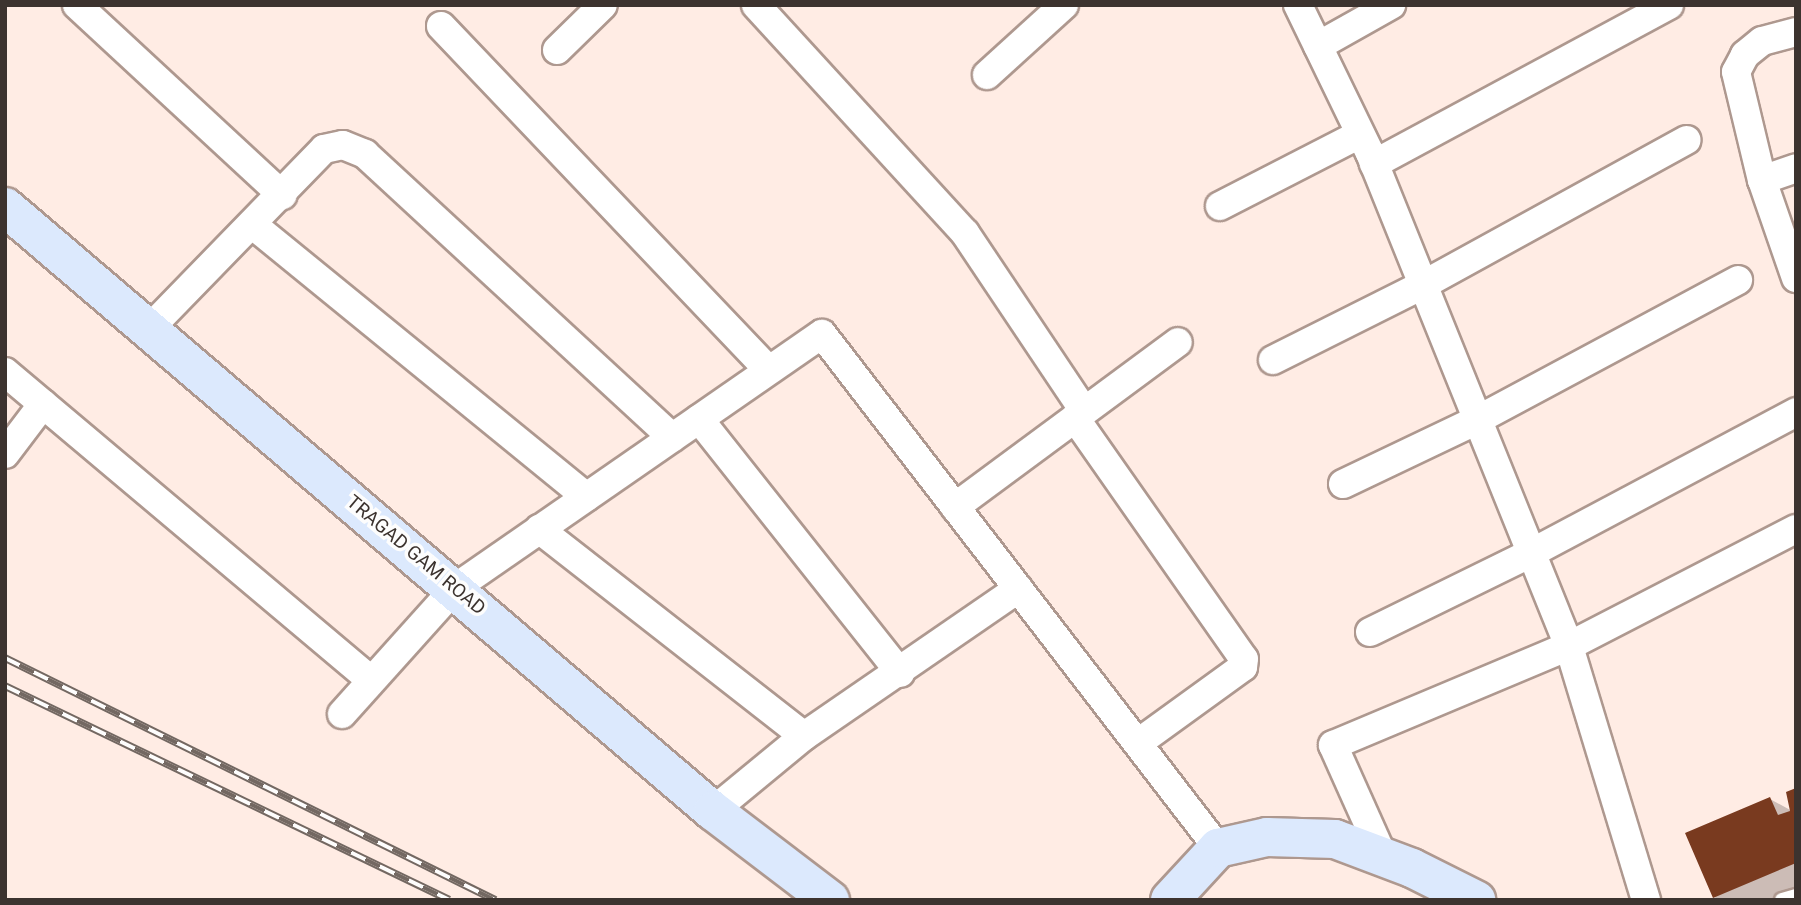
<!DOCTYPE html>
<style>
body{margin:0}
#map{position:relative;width:1801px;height:905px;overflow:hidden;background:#ffece4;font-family:Roboto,sans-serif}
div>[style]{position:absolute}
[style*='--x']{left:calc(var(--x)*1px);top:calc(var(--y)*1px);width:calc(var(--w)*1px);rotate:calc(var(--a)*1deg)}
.shadow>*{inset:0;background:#0003}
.building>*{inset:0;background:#793a1f}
.roads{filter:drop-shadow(2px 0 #ae988f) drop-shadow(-2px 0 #ae988f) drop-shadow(0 2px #ae988f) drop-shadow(0 -2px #ae988f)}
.lane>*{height:14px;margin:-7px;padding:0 7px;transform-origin:7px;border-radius:7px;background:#fff}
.street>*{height:28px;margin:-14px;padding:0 14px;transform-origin:14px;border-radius:14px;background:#fff}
.secondary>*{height:38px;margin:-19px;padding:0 19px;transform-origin:19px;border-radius:19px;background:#dce9fd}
.rail>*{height:8px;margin-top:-4px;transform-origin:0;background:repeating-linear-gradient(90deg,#fdfdfd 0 16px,#736862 0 32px);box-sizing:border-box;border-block:2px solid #736862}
span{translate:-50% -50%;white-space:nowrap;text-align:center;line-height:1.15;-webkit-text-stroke:7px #fdfdfd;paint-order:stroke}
.street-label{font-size:19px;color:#3c332f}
.frame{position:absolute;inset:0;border:7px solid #3c332f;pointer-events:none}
</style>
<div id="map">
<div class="shadow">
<i style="clip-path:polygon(1796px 790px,1796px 898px,1719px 900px,1714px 897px,1770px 799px,1792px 811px)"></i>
</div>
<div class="building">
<i style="clip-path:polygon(1796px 788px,1796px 863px,1713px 898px,1685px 833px,1770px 797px,1778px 815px,1790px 811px,1786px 792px)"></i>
</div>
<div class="roads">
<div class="lane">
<i style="--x:1782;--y:900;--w:15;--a:-16"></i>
</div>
<div class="street">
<i style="--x:77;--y:5;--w:280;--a:42.8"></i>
<i style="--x:756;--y:5;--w:309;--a:47.5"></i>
<i style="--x:965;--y:233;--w:214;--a:56.2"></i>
<i style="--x:1298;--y:5;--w:165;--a:64.1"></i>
<i style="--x:1370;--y:153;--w:532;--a:68.02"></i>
<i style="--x:1569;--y:646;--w:256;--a:157.2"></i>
<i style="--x:1333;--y:745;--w:123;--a:65.9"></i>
<i style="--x:441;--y:26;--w:475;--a:46.4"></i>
<i style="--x:1796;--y:32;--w:35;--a:165"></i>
<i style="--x:1762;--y:41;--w:22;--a:141"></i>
<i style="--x:1745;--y:55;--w:19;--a:118"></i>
<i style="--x:1736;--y:72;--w:111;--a:76.5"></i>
<i style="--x:1762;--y:180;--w:104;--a:70.9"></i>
<i style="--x:1318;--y:46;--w:84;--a:-29.3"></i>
<i style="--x:557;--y:50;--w:64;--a:-44.4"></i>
<i style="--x:987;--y:75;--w:104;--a:-42.3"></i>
<i style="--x:1374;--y:164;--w:335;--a:-28.3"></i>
<i style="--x:1762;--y:180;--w:36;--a:-19"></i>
<i style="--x:1220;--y:206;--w:157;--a:-27.2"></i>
<i style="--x:253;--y:225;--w:430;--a:39.2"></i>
<i style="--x:149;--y:329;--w:251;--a:-45.8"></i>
<i style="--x:324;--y:149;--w:19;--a:-12"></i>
<i style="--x:343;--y:145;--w:24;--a:22"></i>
<i style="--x:365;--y:154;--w:418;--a:42.7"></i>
<i style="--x:1273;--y:360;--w:165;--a:-26.6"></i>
<i style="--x:1421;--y:286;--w:303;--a:-28.8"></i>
<i style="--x:5;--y:372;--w:478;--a:40.1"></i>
<i style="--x:1075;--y:418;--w:294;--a:55"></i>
<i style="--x:1244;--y:659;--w:8;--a:97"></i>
<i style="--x:1243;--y:667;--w:130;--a:144.1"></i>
<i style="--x:699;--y:419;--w:324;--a:51.6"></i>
<i style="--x:5;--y:454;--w:63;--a:-52.8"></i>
<i style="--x:1343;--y:484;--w:151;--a:-25.5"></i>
<i style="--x:1479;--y:419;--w:294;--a:-28.2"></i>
<i style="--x:955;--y:507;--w:277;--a:-36.5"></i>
<i style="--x:539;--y:529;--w:336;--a:38"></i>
<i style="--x:1370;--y:632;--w:182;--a:-26.1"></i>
<i style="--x:1533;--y:552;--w:298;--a:-28"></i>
<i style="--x:342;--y:714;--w:169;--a:-48.1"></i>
<i style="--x:455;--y:588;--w:446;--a:-34.7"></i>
<i style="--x:822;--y:334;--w:649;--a:52.39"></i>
<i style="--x:713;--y:811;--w:118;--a:-39.5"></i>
<i style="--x:804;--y:736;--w:260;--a:-34.5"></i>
<i style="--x:1646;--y:900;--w:265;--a:-106.9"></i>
<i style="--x:1569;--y:646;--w:255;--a:-27.3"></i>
</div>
<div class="secondary">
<i style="--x:5;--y:207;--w:931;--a:40.47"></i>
<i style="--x:713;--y:811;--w:147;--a:37.3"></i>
<i style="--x:1170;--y:900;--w:71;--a:-47.3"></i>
<i style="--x:1218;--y:848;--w:50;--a:-12.7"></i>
<i style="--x:1267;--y:837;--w:68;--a:1.7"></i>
<i style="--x:1335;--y:839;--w:82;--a:20.6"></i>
<i style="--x:1412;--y:868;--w:72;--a:26.6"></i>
</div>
</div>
<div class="rail">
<i style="--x:5;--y:658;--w:547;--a:26.28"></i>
<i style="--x:5;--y:686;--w:493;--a:25.7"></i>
</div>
<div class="street-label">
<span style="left:416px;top:555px;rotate:40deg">TRAGAD GAM ROAD</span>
</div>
<div class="frame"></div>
</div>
